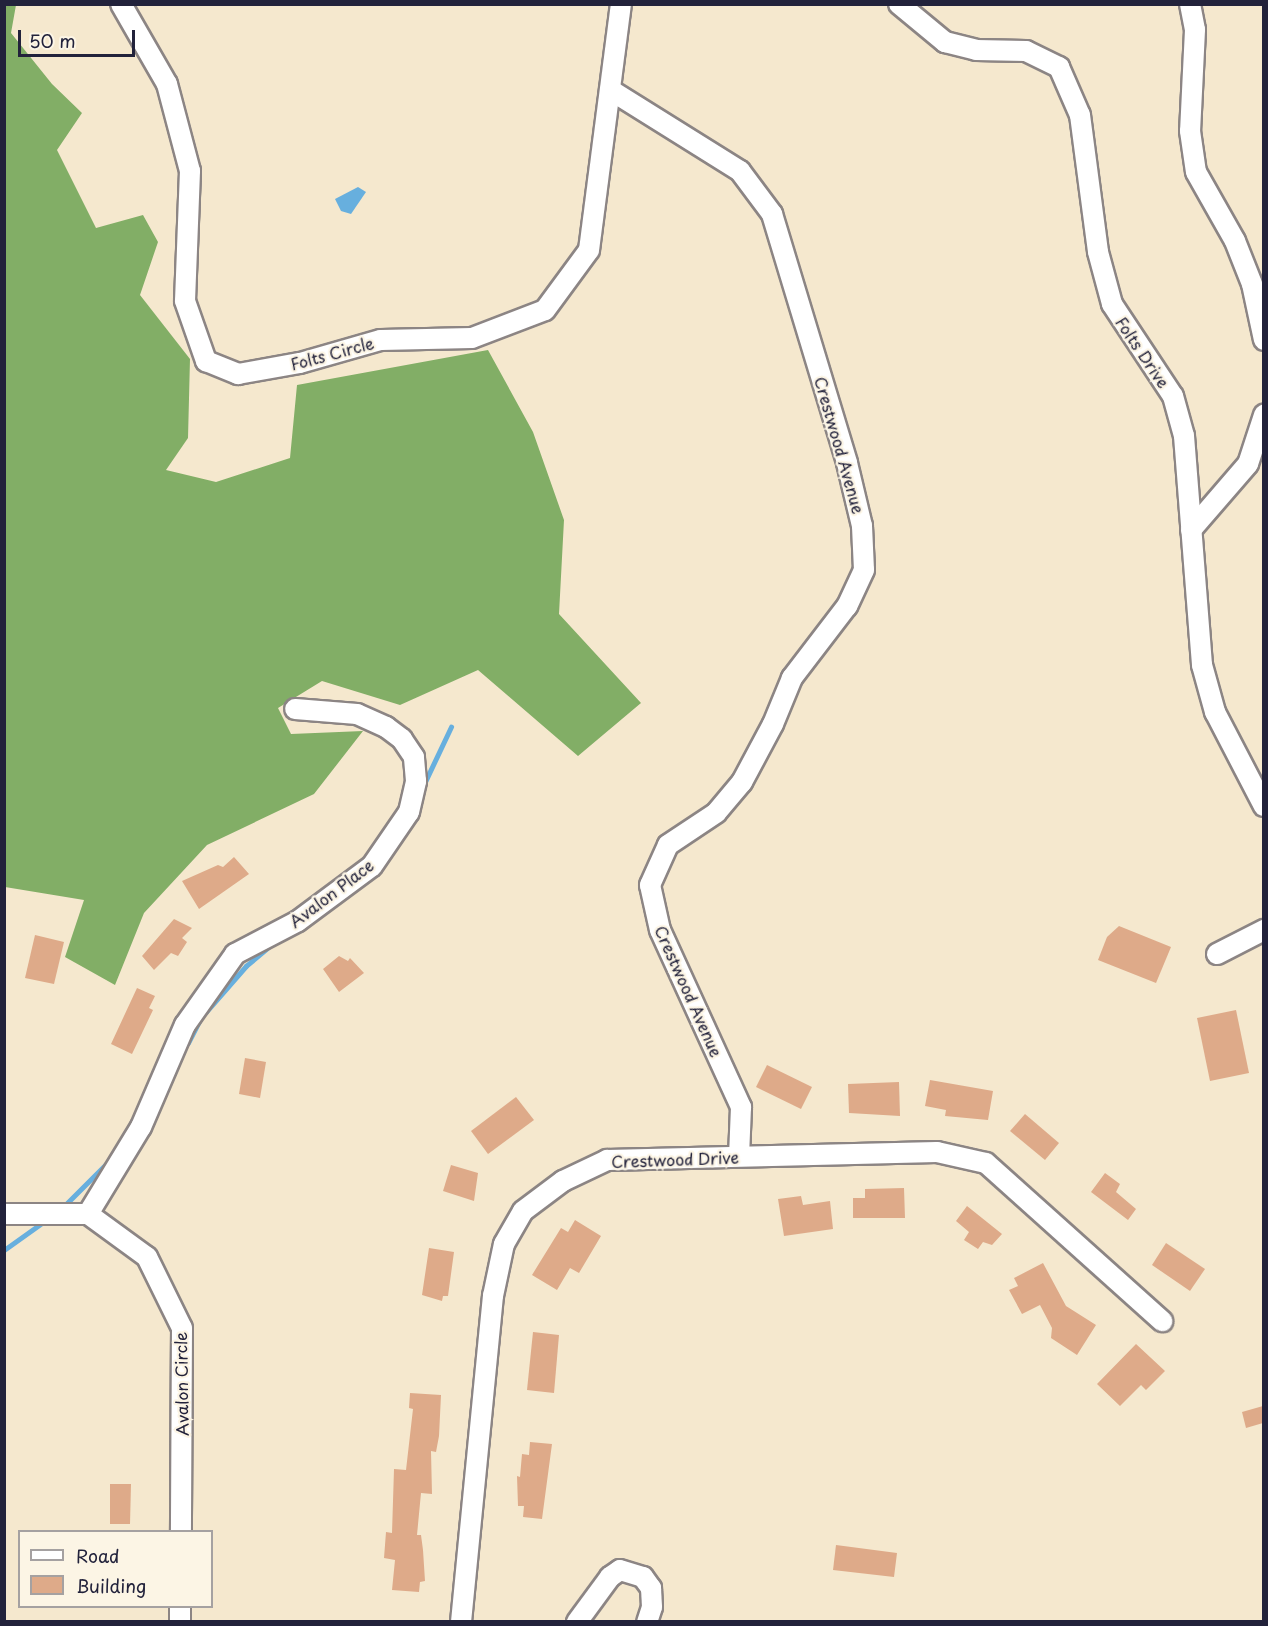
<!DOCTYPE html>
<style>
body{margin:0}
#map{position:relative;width:1268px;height:1626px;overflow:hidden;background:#f5e8ce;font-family:"Playpen Sans",sans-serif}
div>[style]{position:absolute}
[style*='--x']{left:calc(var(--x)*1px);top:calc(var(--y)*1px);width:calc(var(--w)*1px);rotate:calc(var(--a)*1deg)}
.forest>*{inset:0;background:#82ae66}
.water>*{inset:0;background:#67afde}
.stream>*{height:4.5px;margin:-2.25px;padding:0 2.25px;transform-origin:2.25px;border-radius:2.25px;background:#67afde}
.building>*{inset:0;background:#deaa89}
.roads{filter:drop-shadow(2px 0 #8c8584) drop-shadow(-2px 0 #8c8584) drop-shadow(0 2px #8c8584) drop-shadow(0 -2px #8c8584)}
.minor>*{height:20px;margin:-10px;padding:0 10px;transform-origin:10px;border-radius:10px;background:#fff}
span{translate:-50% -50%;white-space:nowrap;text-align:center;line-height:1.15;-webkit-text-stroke:4.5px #fcf5e5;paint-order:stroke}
.street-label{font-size:16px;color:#22223b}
.frame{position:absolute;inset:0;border:6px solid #22223b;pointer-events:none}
.legend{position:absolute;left:18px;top:1530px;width:195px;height:78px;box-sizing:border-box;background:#fcf5e5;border:2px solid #a5a1a1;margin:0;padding:8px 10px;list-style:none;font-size:18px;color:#22223b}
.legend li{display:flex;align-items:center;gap:12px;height:30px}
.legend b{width:30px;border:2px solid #a5a1a1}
.scale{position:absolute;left:18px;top:30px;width:117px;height:27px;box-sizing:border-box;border:3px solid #22223b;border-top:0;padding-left:8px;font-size:18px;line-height:21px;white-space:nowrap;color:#22223b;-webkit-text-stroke:4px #fcf5e5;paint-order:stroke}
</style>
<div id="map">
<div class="forest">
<div style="clip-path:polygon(4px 5px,16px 5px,11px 33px,52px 84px,82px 113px,57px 150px,96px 228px,143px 215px,158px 242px,140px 295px,190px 359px,188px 438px,166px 470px,216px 482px,290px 458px,297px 385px,488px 350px,533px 432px,564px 520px,559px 614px,641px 703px,578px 756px,478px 670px,400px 705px,322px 681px,278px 708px,291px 734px,363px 731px,314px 794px,207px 845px,144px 913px,115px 985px,65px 957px,84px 900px,5px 887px)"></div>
</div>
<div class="water">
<div style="clip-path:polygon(358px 187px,366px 192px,351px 214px,341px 211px,335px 199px)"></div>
</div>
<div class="stream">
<div style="--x:424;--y:784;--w:63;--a:-64.7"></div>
<div style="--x:206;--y:1012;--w:61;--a:-49"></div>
<div style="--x:246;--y:966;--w:33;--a:-40"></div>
<div style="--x:188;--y:1043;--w:25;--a:-63"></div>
<div style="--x:62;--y:1208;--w:72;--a:-45"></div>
<div style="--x:4;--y:1250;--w:52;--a:-35.5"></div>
</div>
<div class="building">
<div style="clip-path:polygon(234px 857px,249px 874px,199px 909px,182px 881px,218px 865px,223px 867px)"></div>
<div style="clip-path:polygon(174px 919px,192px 928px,182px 938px,187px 942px,178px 956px,171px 953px,154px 970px,142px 956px)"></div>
<div style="clip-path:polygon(1119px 926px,1171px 947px,1156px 983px,1098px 960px,1107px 937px)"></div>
<div style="clip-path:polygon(35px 935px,64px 942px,54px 984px,25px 978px)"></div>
<div style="clip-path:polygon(339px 956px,348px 961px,350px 958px,364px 973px,339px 992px,323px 969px)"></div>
<div style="clip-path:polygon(137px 988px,155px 996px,149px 1008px,153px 1010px,132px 1054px,111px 1044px)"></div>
<div style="clip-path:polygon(1236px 1010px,1249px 1073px,1210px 1081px,1197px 1018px)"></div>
<div style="clip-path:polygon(245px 1058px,266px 1062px,260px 1098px,239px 1094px)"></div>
<div style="clip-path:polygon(767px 1065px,812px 1087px,801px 1109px,756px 1087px)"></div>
<div style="clip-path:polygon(930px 1080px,993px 1091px,988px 1120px,945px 1116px,946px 1110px,925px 1106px)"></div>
<div style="clip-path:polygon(899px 1082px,900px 1116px,849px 1113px,848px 1084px)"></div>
<div style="clip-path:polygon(516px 1097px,534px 1120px,488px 1154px,471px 1131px)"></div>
<div style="clip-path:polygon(1025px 1114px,1059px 1143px,1045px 1160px,1010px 1131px)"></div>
<div style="clip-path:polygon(451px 1165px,478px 1173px,474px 1201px,443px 1191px)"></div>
<div style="clip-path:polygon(1105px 1173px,1120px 1184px,1116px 1192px,1136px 1209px,1128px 1220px,1091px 1192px)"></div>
<div style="clip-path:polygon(904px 1188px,905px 1218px,853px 1218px,853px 1198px,865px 1198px,865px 1189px)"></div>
<div style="clip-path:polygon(801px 1196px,803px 1205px,830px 1201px,833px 1229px,784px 1236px,778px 1199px)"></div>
<div style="clip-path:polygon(967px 1206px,1002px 1234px,992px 1245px,983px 1242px,978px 1249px,964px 1240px,969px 1232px,956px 1221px)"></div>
<div style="clip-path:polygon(575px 1220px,601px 1236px,579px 1273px,570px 1268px,557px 1290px,532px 1275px,561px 1228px,568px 1232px)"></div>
<div style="clip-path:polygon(1166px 1243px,1205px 1269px,1190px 1291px,1152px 1265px)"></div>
<div style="clip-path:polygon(429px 1248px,454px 1252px,448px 1296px,443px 1296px,442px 1301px,422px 1295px)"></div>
<div style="clip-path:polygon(1043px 1263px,1066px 1306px,1096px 1325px,1077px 1355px,1051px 1338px,1052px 1328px,1040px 1305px,1022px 1314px,1009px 1290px,1018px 1286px,1014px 1278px)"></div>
<div style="clip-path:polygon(533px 1332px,559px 1335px,554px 1393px,527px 1390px)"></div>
<div style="clip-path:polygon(1136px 1344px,1165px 1371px,1146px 1390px,1141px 1385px,1120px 1406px,1097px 1384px)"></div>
<div style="clip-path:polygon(410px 1393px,441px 1395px,439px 1436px,436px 1452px,431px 1451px,432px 1494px,421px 1493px,417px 1535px,421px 1535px,423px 1550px,425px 1581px,420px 1582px,419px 1592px,392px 1590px,395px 1560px,384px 1558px,386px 1532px,392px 1533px,394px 1469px,406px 1470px,413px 1409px,409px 1408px)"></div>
<div style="clip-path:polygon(1263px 1406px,1263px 1423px,1246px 1428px,1242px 1412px)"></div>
<div style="clip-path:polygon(530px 1442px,552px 1444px,542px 1519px,523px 1517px,524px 1506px,518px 1506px,517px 1476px,520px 1477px,522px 1454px,529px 1455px)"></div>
<div style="clip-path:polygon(110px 1484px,131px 1484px,130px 1524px,110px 1524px)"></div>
<div style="clip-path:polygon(836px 1545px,897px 1553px,894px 1577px,833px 1570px)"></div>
</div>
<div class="roads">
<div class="minor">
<div style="--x:121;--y:4;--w:92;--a:60.1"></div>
<div style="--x:167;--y:84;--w:90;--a:75.2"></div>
<div style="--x:190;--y:171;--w:130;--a:92.2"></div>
<div style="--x:185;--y:301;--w:64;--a:70.7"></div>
<div style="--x:206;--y:361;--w:35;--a:22"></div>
<div style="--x:238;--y:374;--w:63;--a:-10.1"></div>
<div style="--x:300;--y:363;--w:84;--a:-15.9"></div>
<div style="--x:381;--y:340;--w:91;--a:-1.3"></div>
<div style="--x:472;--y:338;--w:78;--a:-21"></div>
<div style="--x:545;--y:310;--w:74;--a:-53.7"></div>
<div style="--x:589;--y:250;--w:248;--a:-82.6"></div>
<div style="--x:899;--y:4;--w:60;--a:39.6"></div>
<div style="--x:945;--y:42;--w:32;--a:14"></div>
<div style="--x:976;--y:50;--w:50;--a:1.1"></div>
<div style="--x:1026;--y:51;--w:37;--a:26"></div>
<div style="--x:1059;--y:67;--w:52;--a:66.4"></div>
<div style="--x:1080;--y:115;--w:138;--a:82.5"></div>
<div style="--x:1098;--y:252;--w:54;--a:74.9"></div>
<div style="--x:1112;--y:304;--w:110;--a:56.5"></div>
<div style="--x:1173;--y:396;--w:41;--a:74.6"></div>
<div style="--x:1184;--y:436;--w:230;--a:85.5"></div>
<div style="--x:1202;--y:665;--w:49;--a:74.5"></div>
<div style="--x:1215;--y:712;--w:106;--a:62.5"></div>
<div style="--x:1190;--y:4;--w:26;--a:79"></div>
<div style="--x:1195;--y:30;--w:101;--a:92.8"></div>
<div style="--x:1190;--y:131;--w:41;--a:81.7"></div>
<div style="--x:1196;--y:172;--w:79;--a:60.5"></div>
<div style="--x:1235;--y:241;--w:46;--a:68.4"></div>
<div style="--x:1252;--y:284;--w:57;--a:77.9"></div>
<div style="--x:612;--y:91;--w:151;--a:32"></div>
<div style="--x:740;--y:171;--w:54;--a:53.3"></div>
<div style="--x:772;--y:214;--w:260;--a:73.2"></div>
<div style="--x:847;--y:463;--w:65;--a:76.6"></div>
<div style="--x:862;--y:526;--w:44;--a:87.4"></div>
<div style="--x:864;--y:570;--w:40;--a:115"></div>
<div style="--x:847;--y:606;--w:91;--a:127.4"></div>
<div style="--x:792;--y:678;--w:50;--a:112.4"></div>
<div style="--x:773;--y:724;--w:66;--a:118.1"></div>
<div style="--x:742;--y:782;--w:40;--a:130"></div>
<div style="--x:716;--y:813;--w:58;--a:146.3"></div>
<div style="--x:668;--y:845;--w:44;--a:114.2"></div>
<div style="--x:650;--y:885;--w:46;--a:77.5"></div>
<div style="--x:660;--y:930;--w:195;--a:65.4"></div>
<div style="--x:741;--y:1107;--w:49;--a:92.3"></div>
<div style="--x:1191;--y:530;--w:87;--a:-49.2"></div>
<div style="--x:1248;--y:464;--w:52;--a:-71.9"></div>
<div style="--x:1217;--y:954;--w:53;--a:-27.1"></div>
<div style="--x:4;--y:1214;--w:84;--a:0"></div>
<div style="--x:88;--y:1214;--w:73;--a:36.1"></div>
<div style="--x:147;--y:1257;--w:79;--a:63.8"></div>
<div style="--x:182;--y:1328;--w:204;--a:90.3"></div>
<div style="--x:88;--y:1214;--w:102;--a:-58.7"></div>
<div style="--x:141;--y:1127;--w:111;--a:-66.7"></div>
<div style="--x:185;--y:1025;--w:87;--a:-54.8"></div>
<div style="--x:235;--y:954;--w:71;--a:-27.6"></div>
<div style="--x:298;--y:921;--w:92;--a:-36.6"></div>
<div style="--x:372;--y:866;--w:65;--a:-55.6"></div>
<div style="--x:409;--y:812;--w:32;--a:-77"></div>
<div style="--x:416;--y:781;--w:24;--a:-95"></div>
<div style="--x:414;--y:757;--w:22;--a:-124"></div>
<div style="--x:402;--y:739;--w:20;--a:-143"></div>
<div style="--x:386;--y:727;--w:32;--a:-156"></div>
<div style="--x:357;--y:714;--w:62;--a:-175.4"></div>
<div style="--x:180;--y:1606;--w:16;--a:90"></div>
<div style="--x:461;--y:1622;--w:328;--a:-84.4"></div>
<div style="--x:493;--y:1296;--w:53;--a:-78.1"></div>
<div style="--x:504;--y:1244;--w:38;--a:-60"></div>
<div style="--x:523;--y:1211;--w:50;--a:-36.9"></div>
<div style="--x:563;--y:1181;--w:49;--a:-25.5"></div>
<div style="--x:607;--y:1160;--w:330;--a:-1.4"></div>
<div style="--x:937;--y:1152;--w:50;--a:12.7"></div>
<div style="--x:986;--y:1163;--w:237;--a:41.9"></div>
<div style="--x:577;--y:1622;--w:56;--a:-53.7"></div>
<div style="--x:610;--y:1577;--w:12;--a:-35"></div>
<div style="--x:620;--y:1570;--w:24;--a:17"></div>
<div style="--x:643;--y:1577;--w:14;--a:54"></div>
<div style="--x:651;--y:1588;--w:19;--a:87"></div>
<div style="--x:652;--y:1607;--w:16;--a:108"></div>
</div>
</div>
<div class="street-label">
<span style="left:1143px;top:352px;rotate:56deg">Folts Drive</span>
<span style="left:332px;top:353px;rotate:-15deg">Folts Circle</span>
<span style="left:840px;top:445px;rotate:74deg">Crestwood Avenue</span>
<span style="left:331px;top:893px;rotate:-37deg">Avalon Place</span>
<span style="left:689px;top:991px;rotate:66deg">Crestwood Avenue</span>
<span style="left:675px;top:1159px;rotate:-2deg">Crestwood Drive</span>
<span style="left:181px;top:1384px;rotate:-91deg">Avalon Circle</span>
</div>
<div class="frame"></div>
<ul class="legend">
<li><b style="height:8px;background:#fff"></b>Road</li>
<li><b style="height:16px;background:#deaa89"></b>Building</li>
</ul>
<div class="scale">50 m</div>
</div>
